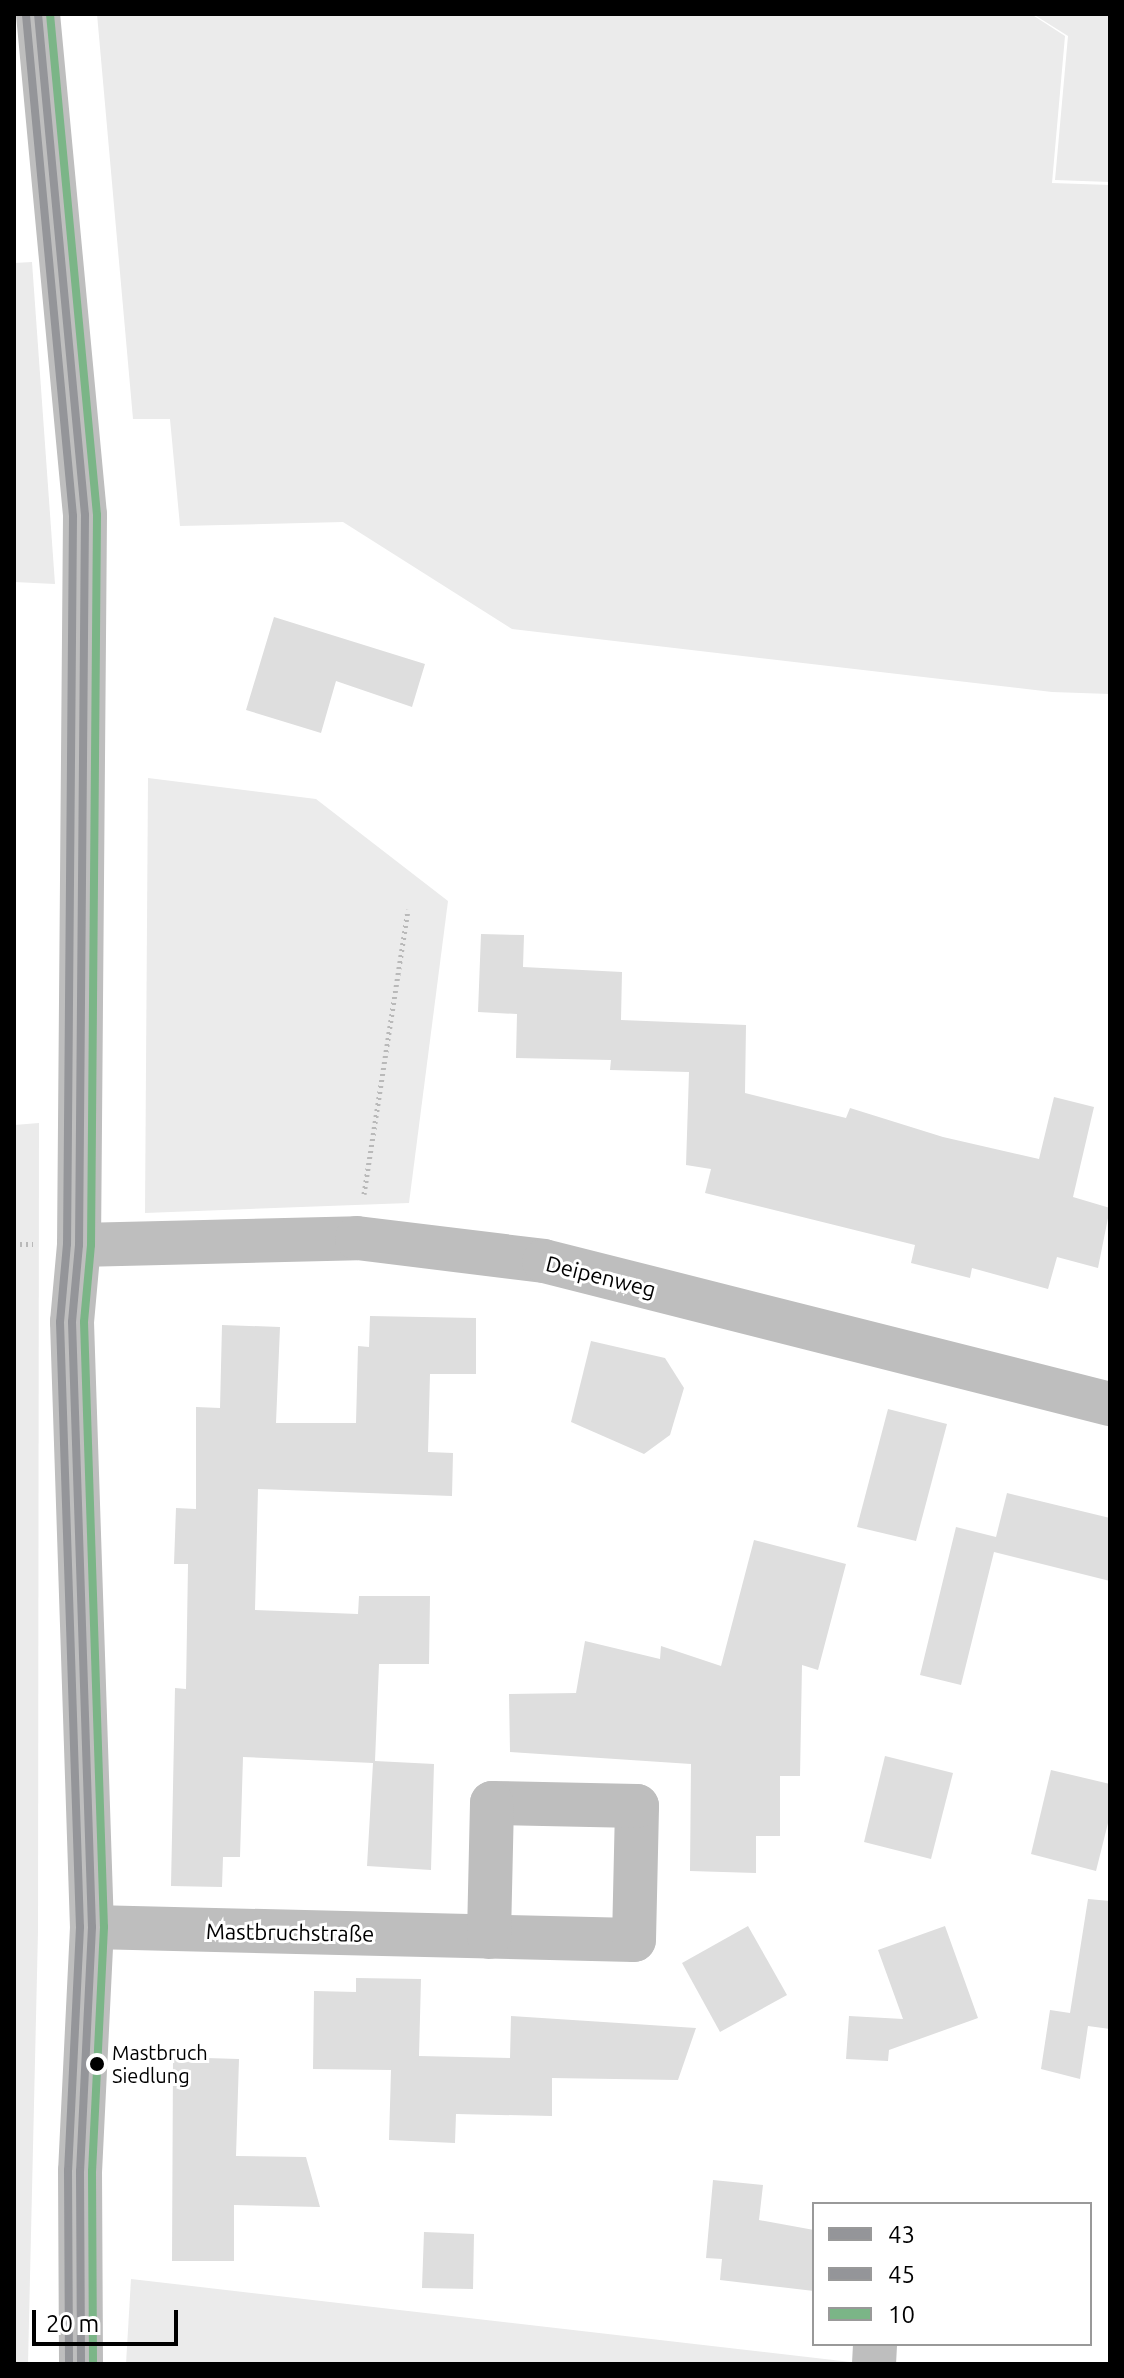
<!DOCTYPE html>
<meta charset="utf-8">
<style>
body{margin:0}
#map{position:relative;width:1124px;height:2378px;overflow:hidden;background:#fff;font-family:Ubuntu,sans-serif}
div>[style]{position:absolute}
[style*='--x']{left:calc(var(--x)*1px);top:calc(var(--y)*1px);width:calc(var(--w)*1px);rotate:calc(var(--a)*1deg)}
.green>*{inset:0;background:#ebebeb}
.building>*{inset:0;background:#dedede}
.path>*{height:5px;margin-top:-2.5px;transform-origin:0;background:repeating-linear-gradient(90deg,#b9b9b9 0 2px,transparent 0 6px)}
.minor>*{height:44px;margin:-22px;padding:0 22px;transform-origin:22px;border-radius:22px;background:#bebebe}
.bus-1>*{height:8px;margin:-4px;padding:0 4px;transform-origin:4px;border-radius:4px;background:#949599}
.bus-2>*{height:8px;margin:-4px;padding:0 4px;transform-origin:4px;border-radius:4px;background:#949599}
.bus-3>*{height:8px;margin:-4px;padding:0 4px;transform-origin:4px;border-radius:4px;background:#7bb587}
.dots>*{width:22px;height:22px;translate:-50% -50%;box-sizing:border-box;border:4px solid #fff;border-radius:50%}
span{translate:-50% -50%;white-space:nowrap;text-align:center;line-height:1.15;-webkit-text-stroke:6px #fff;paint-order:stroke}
.bus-label{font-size:20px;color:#000}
.left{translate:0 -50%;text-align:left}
.street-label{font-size:22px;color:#000}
.frame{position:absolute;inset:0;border:16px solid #000;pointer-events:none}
.legend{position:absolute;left:812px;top:2202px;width:280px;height:144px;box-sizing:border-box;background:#fff;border:2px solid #999;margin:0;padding:10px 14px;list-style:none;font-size:24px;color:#000}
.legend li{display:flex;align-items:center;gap:16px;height:40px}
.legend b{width:40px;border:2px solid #999}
.scale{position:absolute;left:32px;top:2310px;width:146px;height:36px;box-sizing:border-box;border:4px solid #000;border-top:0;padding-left:10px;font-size:24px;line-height:28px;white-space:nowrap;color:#000;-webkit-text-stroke:6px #fff;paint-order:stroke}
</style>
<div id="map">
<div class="green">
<div style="clip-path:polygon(97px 14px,1031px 14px,1065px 36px,1052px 183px,1110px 185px,1110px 694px,1052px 692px,512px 629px,343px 522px,180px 526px,170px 419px,133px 419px)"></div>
<div style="clip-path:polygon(1033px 14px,1110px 14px,1110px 182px,1055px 180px,1068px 36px)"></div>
<div style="clip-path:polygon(32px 262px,55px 584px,14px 582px,14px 263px)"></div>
<div style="clip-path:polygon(148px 778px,316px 799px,448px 901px,409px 1203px,145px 1213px)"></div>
<div style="clip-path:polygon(39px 1123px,38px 1931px,28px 2364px,14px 2364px,14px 1125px)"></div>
<div style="clip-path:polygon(131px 2279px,868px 2364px,126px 2364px)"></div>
</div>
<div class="building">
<div style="clip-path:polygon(274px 617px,425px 664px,412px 707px,336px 681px,321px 733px,246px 710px)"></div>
<div style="clip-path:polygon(481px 934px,524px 935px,523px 967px,622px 972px,621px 1020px,746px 1025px,745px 1093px,846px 1118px,850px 1108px,943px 1137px,1039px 1159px,1054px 1097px,1094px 1107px,1073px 1197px,1110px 1208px,1098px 1268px,1057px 1257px,1048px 1289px,972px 1268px,970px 1278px,911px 1263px,915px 1245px,705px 1193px,711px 1169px,686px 1165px,689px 1072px,610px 1070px,611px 1060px,516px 1058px,517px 1014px,478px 1012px)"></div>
<div style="clip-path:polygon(370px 1316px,476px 1318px,476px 1374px,430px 1374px,428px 1452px,453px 1453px,452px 1496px,258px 1489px,255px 1610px,358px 1614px,359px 1596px,430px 1596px,429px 1664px,379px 1664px,375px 1761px,434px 1764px,431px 1870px,367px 1866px,373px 1763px,243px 1757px,240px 1857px,223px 1857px,222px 1887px,171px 1886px,175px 1688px,186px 1689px,188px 1564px,174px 1564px,176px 1508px,196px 1509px,196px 1407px,220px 1408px,222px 1325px,280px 1327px,276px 1423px,356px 1423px,358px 1346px,369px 1347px)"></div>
<div style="clip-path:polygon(591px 1341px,665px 1358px,684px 1388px,670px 1435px,644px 1454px,571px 1422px)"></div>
<div style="clip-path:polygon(888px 1409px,947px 1424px,916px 1541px,857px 1527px)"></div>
<div style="clip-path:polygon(1007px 1493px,1110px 1518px,1110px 1581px,994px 1552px,961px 1685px,920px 1675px,956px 1527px,996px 1537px)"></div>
<div style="clip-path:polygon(754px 1540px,846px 1564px,818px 1670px,802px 1665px,800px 1776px,780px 1776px,780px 1836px,756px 1836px,756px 1873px,690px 1871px,691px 1764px,510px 1752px,509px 1694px,576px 1693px,585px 1641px,660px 1659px,661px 1646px,721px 1666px)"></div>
<div style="clip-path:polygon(885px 1756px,953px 1773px,931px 1859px,864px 1842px)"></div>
<div style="clip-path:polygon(1051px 1770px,1110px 1784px,1110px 1815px,1096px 1871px,1031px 1854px)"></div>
<div style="clip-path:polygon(1088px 1899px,1110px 1901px,1110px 2029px,1088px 2026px,1080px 2079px,1041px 2069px,1050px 2010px,1070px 2013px)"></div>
<div style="clip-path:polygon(748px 1926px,787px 1995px,720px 2032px,682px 1963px)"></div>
<div style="clip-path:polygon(945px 1926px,978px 2018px,889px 2050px,888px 2061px,846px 2059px,849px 2016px,903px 2019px,878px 1950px)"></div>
<div style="clip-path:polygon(356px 1978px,421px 1979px,419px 2056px,510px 2058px,511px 2016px,696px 2028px,678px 2080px,552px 2078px,552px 2116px,456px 2114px,455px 2143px,389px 2140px,391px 2070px,313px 2069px,314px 1991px,356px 1992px)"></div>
<div style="clip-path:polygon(173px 2057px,239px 2059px,236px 2156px,306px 2157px,320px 2207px,234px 2205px,234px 2261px,172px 2261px)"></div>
<div style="clip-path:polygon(713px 2180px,763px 2185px,759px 2220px,814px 2230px,814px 2291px,720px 2280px,722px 2259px,706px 2258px)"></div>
<div style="clip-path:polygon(424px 2232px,474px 2234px,473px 2289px,422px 2288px)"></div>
</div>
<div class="path">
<div style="--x:364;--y:1194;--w:288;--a:-81.2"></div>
<div style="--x:14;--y:1244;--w:19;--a:0"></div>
</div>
<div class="minor">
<div style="--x:38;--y:14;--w:503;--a:84.64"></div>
<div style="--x:85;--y:515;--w:730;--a:90.47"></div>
<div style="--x:79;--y:1245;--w:77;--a:95.2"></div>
<div style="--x:72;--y:1322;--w:605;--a:88.11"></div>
<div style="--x:92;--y:1927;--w:244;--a:92.8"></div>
<div style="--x:80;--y:2171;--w:193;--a:89.7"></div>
<div style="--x:79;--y:1245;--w:278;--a:-1.4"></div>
<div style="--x:357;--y:1238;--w:188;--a:7"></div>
<div style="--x:544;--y:1261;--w:584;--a:14.18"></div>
<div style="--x:92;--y:1927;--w:542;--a:1.37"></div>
<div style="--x:634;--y:1940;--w:134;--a:-88.7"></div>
<div style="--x:637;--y:1806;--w:145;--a:-178.8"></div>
<div style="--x:492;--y:1803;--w:134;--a:91.3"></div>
<div style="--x:874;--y:2364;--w:20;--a:-87"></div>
</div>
<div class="bus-1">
<div style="--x:38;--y:14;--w:503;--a:84.64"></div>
<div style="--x:85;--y:515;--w:730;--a:90.47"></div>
<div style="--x:79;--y:1245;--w:77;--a:95.2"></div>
<div style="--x:72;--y:1322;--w:605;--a:88.11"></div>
<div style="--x:92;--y:1927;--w:244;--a:92.8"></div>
<div style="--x:80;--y:2171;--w:193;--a:89.7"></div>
</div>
<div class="bus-2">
<div style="--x:26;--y:15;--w:503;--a:84.64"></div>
<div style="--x:73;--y:516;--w:728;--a:90.47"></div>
<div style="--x:67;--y:1244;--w:78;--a:95.1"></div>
<div style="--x:60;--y:1322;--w:605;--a:88.11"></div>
<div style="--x:80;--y:1927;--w:243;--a:92.8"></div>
<div style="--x:68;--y:2170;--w:194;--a:89.7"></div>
</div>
<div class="bus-3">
<div style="--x:50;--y:14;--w:503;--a:84.64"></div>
<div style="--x:97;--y:515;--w:730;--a:90.47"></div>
<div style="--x:91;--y:1245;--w:77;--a:95.2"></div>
<div style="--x:84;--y:1322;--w:605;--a:88.11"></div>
<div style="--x:104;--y:1927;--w:244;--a:92.8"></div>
<div style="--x:92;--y:2171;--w:193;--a:89.7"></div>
</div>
<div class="dots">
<div style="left:97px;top:2064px;background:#000"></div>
</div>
<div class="bus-label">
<span class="left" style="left:112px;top:2064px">Mastbruch<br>Siedlung</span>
</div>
<div class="street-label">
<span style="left:601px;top:1276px;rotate:14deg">Deipenweg</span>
<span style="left:290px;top:1932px;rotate:1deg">Mastbruchstraße</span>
</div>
<div class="frame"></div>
<ul class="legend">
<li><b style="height:10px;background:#949599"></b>43</li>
<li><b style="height:10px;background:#949599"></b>45</li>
<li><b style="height:10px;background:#7bb587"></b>10</li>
</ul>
<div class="scale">20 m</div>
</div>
